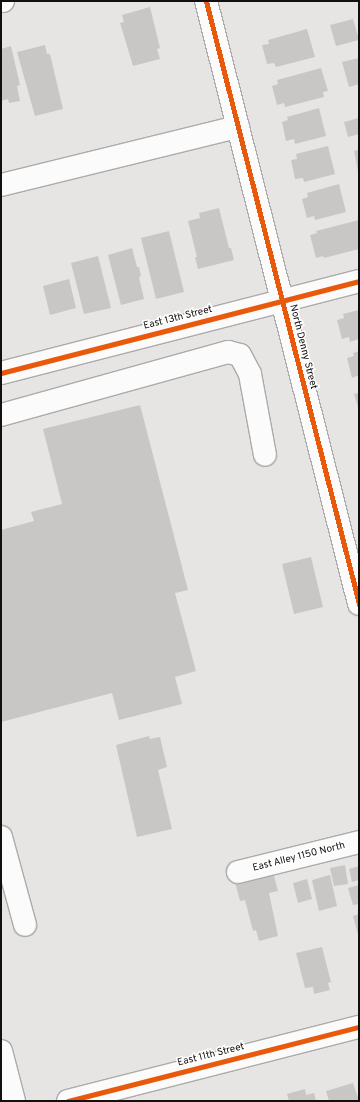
<!DOCTYPE html>
<style>
body{margin:0}
#map{position:relative;width:360px;height:1102px;overflow:hidden;background:#e7e5e3;font-family:Overpass,sans-serif}
div>[style]{position:absolute}
[style*='--x']{left:calc(var(--x)*1px);top:calc(var(--y)*1px);width:calc(var(--w)*1px);rotate:calc(var(--a)*1deg)}
.building>*{inset:0;background:#c9c7c6}
.roads{filter:drop-shadow(1px 0 #acaba9) drop-shadow(-1px 0 #acaba9) drop-shadow(0 1px #acaba9) drop-shadow(0 -1px #acaba9)}
.minor>*{height:22px;margin:-11px;padding:0 11px;transform-origin:11px;border-radius:11px;background:#fbfbfb}
.major>*{height:22px;margin:-11px;padding:0 11px;transform-origin:11px;border-radius:11px;background:#fbfbfb}
.cycleway>*{height:5px;margin:-2.5px;padding:0 2.5px;transform-origin:2.5px;border-radius:2.5px;background:#e8590c}
span{translate:-50% -50%;white-space:nowrap;text-align:center;line-height:1.15;-webkit-text-stroke:3px #fff;paint-order:stroke}
.street-label{font-size:10px;color:#11100e}
.frame{position:absolute;inset:0;border:2px solid #11100e;pointer-events:none}
</style>
<div id="map">
<div class="building">
<div style="clip-path:polygon(150px 7px,160px 48px,157px 49px,160px 59px,133px 66px,120px 23px,124px 22px,122px 15px)"></div>
<div style="clip-path:polygon(353px 19px,359px 40px,336px 46px,330px 25px)"></div>
<div style="clip-path:polygon(307px 29px,315px 57px,276px 67px,274px 63px,267px 64px,262px 45px,269px 44px,268px 40px)"></div>
<div style="clip-path:polygon(45px 45px,47px 54px,50px 54px,63px 109px,35px 116px,17px 52px)"></div>
<div style="clip-path:polygon(11px 46px,20px 85px,17px 86px,20px 101px,9px 103px,8px 99px,1px 101px,1px 49px)"></div>
<div style="clip-path:polygon(359px 58px,359px 84px,349px 87px,342px 62px)"></div>
<div style="clip-path:polygon(321px 68px,328px 91px,323px 92px,324px 97px,285px 107px,284px 103px,277px 105px,272px 86px,278px 84px,277px 80px)"></div>
<div style="clip-path:polygon(319px 108px,326px 136px,295px 144px,294px 139px,286px 141px,282px 122px,288px 120px,287px 117px)"></div>
<div style="clip-path:polygon(359px 118px,359px 134px,348px 137px,344px 122px)"></div>
<div style="clip-path:polygon(328px 146px,335px 174px,304px 182px,303px 178px,295px 179px,291px 160px,297px 159px,296px 154px)"></div>
<div style="clip-path:polygon(359px 150px,359px 171px,358px 171px,354px 151px)"></div>
<div style="clip-path:polygon(339px 184px,346px 212px,315px 220px,314px 216px,307px 218px,302px 199px,308px 197px,307px 193px)"></div>
<div style="clip-path:polygon(219px 208px,229px 248px,231px 248px,234px 260px,198px 269px,195px 257px,197px 257px,188px 221px,200px 218px,199px 213px)"></div>
<div style="clip-path:polygon(359px 220px,359px 249px,324px 258px,323px 256px,316px 258px,310px 235px,317px 233px,316px 231px)"></div>
<div style="clip-path:polygon(169px 231px,184px 292px,156px 299px,141px 238px)"></div>
<div style="clip-path:polygon(132px 248px,137px 267px,139px 267px,141px 276px,139px 277px,144px 299px,121px 305px,108px 255px)"></div>
<div style="clip-path:polygon(98px 256px,111px 308px,84px 314px,71px 263px)"></div>
<div style="clip-path:polygon(69px 279px,76px 308px,50px 315px,43px 286px)"></div>
<div style="clip-path:polygon(359px 310px,359px 339px,350px 342px,349px 337px,342px 339px,337px 320px,344px 318px,343px 314px)"></div>
<div style="clip-path:polygon(359px 351px,359px 375px,352px 378px,347px 358px,354px 356px,353px 353px)"></div>
<div style="clip-path:polygon(359px 393px,359px 410px,354px 394px)"></div>
<div style="clip-path:polygon(140px 405px,188px 590px,175px 593px,196px 671px,175px 677px,182px 704px,119px 720px,112px 693px,1px 722px,1px 530px,34px 521px,31px 512px,62px 504px,43px 429px)"></div>
<div style="clip-path:polygon(311px 557px,323px 607px,294px 614px,282px 564px)"></div>
<div style="clip-path:polygon(149px 736px,150px 739px,160px 737px,167px 767px,158px 770px,172px 829px,137px 837px,116px 745px)"></div>
<div style="clip-path:polygon(345px 865px,348px 884px,334px 886px,330px 868px)"></div>
<div style="clip-path:polygon(359px 866px,359px 880px,352px 882px,349px 869px)"></div>
<div style="clip-path:polygon(273px 872px,278px 891px,269px 893px,278px 936px,259px 941px,256px 930px,253px 931px,245px 900px,240px 901px,235px 882px)"></div>
<div style="clip-path:polygon(330px 875px,337px 906px,319px 911px,312px 880px)"></div>
<div style="clip-path:polygon(307px 879px,312px 899px,298px 903px,293px 883px)"></div>
<div style="clip-path:polygon(359px 885px,359px 904px,353px 905px,348px 888px)"></div>
<div style="clip-path:polygon(359px 914px,359px 938px,353px 916px)"></div>
<div style="clip-path:polygon(322px 947px,331px 982px,328px 983px,330px 990px,314px 994px,313px 987px,305px 988px,296px 953px)"></div>
<div style="clip-path:polygon(353px 1083px,359px 1101px,329px 1101px,326px 1091px)"></div>
<div style="clip-path:polygon(305px 1089px,306px 1095px,314px 1093px,316px 1101px,289px 1101px,287px 1094px)"></div>
</div>
<div class="roads">
<div class="minor">
<div style="--x:1;--y:1;--w:2;--a:0"></div>
<div style="--x:206;--y:1;--w:622;--a:75.76"></div>
<div style="--x:1;--y:185;--w:244;--a:-13.8"></div>
<div style="--x:1;--y:373;--w:370;--a:-14.4"></div>
<div style="--x:1;--y:415;--w:236;--a:-15.5"></div>
<div style="--x:228;--y:352;--w:12;--a:14"></div>
<div style="--x:240;--y:355;--w:21;--a:62"></div>
<div style="--x:250;--y:374;--w:82;--a:79.5"></div>
<div style="--x:1;--y:837;--w:91;--a:74.7"></div>
<div style="--x:238;--y:872;--w:125;--a:-13.9"></div>
<div style="--x:68;--y:1101;--w:300;--a:-14.3"></div>
</div>
<div class="major">
<div style="--x:1;--y:1051;--w:52;--a:75.4"></div>
</div>
</div>
<div class="cycleway">
<div style="--x:206;--y:1;--w:622;--a:75.76"></div>
<div style="--x:1;--y:373;--w:370;--a:-14.4"></div>
<div style="--x:68;--y:1101;--w:300;--a:-14.3"></div>
</div>
<div class="street-label">
<span style="left:178px;top:318px;rotate:-14deg">East 13th Street</span>
<span style="left:303px;top:347px;rotate:76deg">North Denny Street</span>
<span style="left:299px;top:857px;rotate:-14deg">East Alley 1150 North</span>
<span style="left:211px;top:1055px;rotate:-14deg">East 11th Street</span>
</div>
<div class="frame"></div>
</div>
